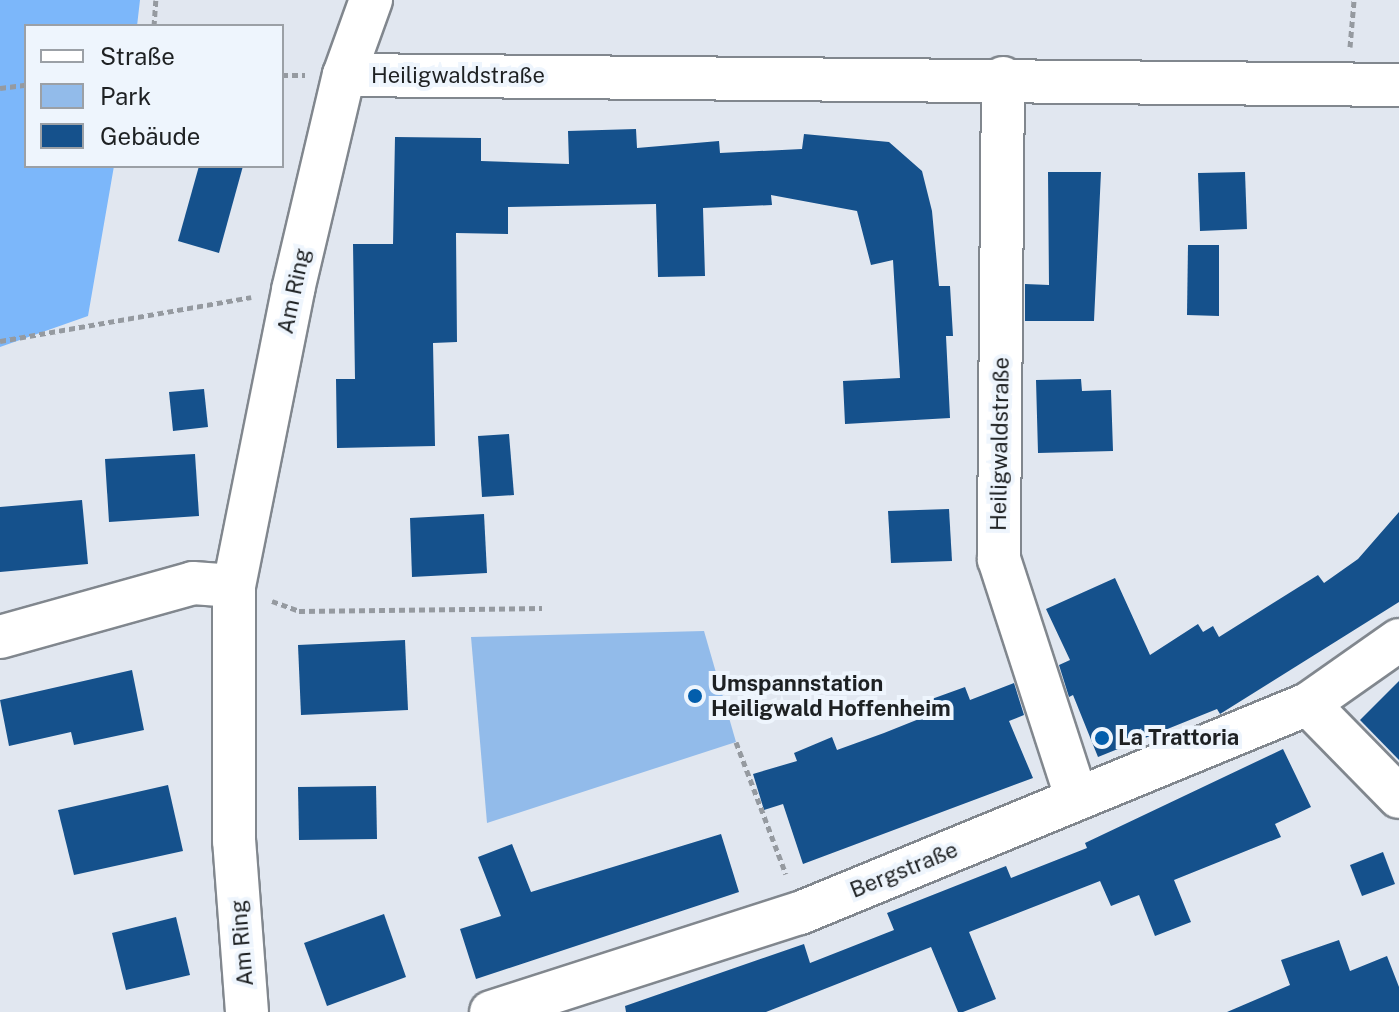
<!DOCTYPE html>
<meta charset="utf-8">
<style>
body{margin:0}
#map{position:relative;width:1399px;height:1012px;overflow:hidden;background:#e1e7f0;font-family:"Public Sans",sans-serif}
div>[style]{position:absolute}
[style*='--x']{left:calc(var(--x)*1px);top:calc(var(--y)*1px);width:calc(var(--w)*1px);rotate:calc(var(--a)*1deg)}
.green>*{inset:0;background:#92bbea}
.forest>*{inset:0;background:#7cb7fa}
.building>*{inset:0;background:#15518c}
.path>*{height:5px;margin-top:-2.5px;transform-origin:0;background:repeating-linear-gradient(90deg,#959aa0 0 6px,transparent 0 10px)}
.roads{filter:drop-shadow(2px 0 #81878e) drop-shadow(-2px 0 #81878e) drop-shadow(0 2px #81878e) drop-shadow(0 -2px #81878e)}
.minor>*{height:42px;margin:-21px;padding:0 21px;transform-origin:21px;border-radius:21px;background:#fff}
.dots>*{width:22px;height:22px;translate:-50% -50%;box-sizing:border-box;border:4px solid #eef5fd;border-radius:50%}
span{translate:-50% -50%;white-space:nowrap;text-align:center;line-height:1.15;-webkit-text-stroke:8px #eef5fd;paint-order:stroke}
.street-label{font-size:22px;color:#1e2123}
.poi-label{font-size:22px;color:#1e2123;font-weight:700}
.left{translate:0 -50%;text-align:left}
.legend{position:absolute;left:24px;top:24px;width:260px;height:144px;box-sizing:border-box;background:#eef5fd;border:2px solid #9ba0a6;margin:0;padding:10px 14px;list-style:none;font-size:24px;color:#1e2123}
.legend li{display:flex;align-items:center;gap:16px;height:40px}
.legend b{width:40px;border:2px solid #9ba0a6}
</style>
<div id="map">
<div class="green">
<div style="clip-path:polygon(704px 631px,736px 742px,487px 823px,471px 637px)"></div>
</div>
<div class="forest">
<div style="clip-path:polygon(0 0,140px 0,137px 26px,26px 26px,26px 166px,114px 166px,88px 316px,0 347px)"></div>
</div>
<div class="building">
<div style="clip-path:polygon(636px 129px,637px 148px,719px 141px,720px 153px,802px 149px,804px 134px,889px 142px,922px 171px,932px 211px,939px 286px,950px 286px,953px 336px,946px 336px,950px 418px,845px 424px,843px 381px,900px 378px,893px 260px,871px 265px,857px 211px,771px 195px,772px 205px,703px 208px,705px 276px,658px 277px,656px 204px,508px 207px,508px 234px,456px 233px,457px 342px,433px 343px,435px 446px,337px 448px,336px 379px,355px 379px,353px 244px,393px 244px,395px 137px,481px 138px,481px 161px,569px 164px,568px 131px)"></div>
<div style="clip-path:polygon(199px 166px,243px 166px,219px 253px,178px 241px)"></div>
<div style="clip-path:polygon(1048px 172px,1101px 172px,1094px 321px,1025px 321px,1025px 284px,1049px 285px)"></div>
<div style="clip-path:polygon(1245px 172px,1247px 229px,1200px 231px,1198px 173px)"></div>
<div style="clip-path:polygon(1188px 245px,1219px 245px,1219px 316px,1187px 315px)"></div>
<div style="clip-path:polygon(1081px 379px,1082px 391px,1111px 390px,1113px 451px,1038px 453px,1036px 380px)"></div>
<div style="clip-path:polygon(204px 389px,208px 427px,173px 431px,169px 392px)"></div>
<div style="clip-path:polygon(509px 434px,514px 495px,482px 497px,478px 436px)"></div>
<div style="clip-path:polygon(195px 454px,199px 516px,109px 522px,105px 459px)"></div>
<div style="clip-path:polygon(82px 500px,88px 564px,0 572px,0 507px)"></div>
<div style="clip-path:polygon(949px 509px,952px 561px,891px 563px,888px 511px)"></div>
<div style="clip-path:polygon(1399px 512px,1399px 602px,1220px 714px,1217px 709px,1098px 757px,1073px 695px,1069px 697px,1059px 665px,1070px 660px,1046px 609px,1115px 578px,1150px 655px,1198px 624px,1203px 632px,1213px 626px,1219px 637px,1318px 575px,1324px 583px,1358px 559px)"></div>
<div style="clip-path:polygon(484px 514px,487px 573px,412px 577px,410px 518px)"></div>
<div style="clip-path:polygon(405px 640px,408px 710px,301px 715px,298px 645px)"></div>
<div style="clip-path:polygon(132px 670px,144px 730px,74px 745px,71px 732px,9px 746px,0 700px)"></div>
<div style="clip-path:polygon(1399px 681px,1399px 760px,1360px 720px)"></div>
<div style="clip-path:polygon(1014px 683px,1024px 715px,1009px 721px,1033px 778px,803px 864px,783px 804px,764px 810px,753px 774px,797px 761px,794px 753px,832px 737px,837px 750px,884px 733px,934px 713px,929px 700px,965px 687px,970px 700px)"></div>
<div style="clip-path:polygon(1283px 749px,1311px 807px,1275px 824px,1281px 837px,1174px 880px,1191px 922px,1155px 936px,1139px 895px,1111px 906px,1100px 881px,969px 932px,996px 999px,963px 1012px,958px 1012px,931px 947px,766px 1012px,626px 1012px,625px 1006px,804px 944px,810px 963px,894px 930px,887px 913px,1006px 866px,1011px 878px,1087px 848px,1085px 843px)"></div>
<div style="clip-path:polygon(168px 785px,183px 851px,74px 875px,58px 810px)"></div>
<div style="clip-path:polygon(376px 786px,377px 839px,299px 840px,298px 787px)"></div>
<div style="clip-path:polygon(721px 834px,739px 892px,476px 979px,460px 929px,501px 916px,478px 857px,512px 844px,531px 892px)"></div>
<div style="clip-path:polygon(1383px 852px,1395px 884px,1362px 896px,1350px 865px)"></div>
<div style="clip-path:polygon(384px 914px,406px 977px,327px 1006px,304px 943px)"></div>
<div style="clip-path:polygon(176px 917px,190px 975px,126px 990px,112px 933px)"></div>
<div style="clip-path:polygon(1339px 940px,1350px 971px,1387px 956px,1399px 987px,1399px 1012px,1227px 1012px,1290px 985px,1281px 960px)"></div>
</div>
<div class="path">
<div style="--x:154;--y:26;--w:26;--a:-86"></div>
<div style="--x:1350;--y:47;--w:47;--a:-85.1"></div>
<div style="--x:282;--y:75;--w:23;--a:0"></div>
<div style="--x:0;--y:88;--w:26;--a:-7"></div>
<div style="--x:0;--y:341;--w:255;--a:-9.9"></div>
<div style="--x:272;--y:601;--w:29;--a:20"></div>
<div style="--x:299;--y:611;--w:243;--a:-0.7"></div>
<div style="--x:736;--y:742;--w:141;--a:69.3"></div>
</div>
<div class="roads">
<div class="minor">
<div style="--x:344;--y:75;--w:1055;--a:0.54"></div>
<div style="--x:1003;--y:78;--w:481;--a:90.5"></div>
<div style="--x:999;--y:559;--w:252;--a:72"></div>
<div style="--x:0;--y:637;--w:200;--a:-15.6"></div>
<div style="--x:193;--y:583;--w:41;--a:4.2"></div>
<div style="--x:1308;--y:704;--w:130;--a:45.6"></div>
<div style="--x:247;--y:1012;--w:171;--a:-94.3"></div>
<div style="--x:234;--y:841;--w:255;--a:-90"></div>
<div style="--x:234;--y:586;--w:302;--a:-78.7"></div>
<div style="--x:293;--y:290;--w:221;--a:-76.7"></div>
<div style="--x:344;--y:75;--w:80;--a:-70.2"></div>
<div style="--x:491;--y:1012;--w:324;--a:-17.8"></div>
<div style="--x:800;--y:913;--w:549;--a:-22.36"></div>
<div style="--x:1308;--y:704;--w:111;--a:-35.1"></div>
</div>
</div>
<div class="dots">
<div style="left:695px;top:696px;background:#035eac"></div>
<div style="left:1102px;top:738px;background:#035eac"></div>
</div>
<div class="street-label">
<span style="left:458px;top:76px">Heiligwaldstraße</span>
<span style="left:294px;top:291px;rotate:-78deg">Am Ring</span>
<span style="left:1000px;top:444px;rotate:-89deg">Heiligwaldstraße</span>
<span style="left:904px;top:870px;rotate:-22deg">Bergstraße</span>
<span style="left:242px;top:943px;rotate:-95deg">Am Ring</span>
</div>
<div class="poi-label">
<span class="left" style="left:711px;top:696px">Umspannstation<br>Heiligwald Hoffenheim</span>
<span class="left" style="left:1118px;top:738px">La Trattoria</span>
</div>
<ul class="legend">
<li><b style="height:10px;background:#fff"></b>Straße</li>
<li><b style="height:22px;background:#92bbea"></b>Park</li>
<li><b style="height:22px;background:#15518c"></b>Gebäude</li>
</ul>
</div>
